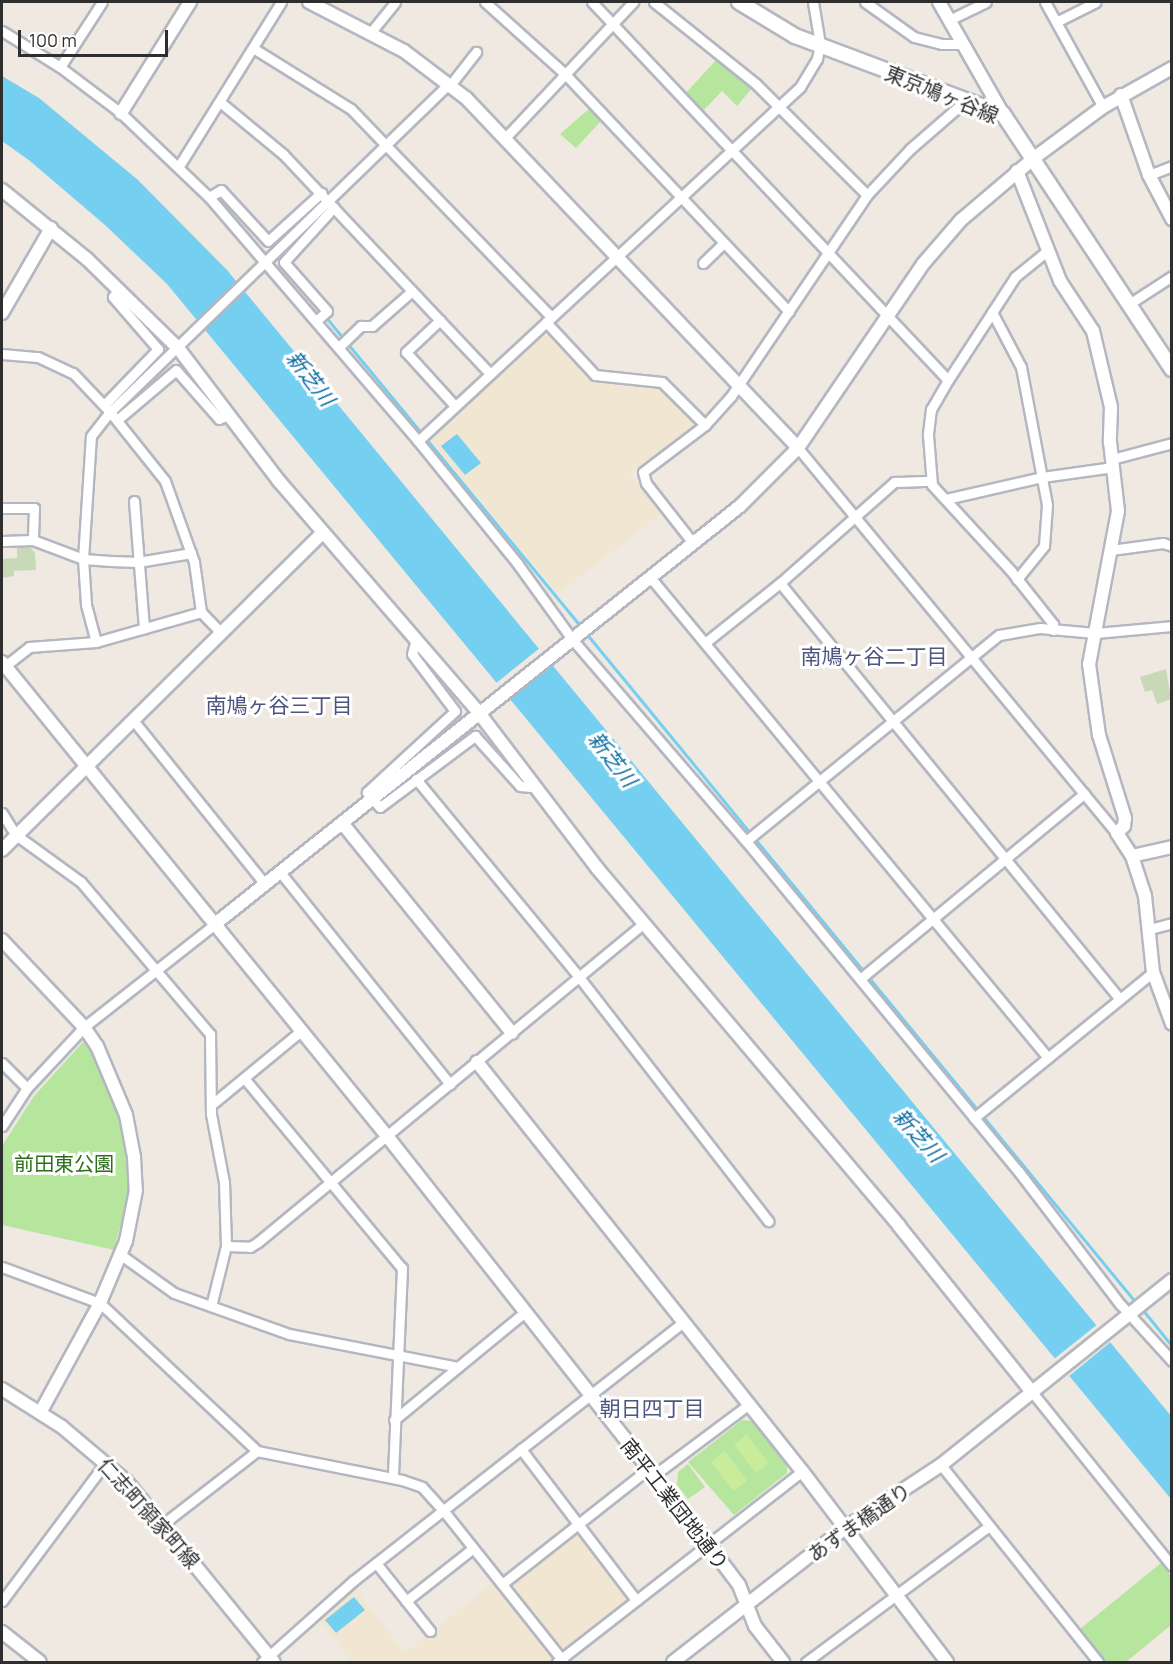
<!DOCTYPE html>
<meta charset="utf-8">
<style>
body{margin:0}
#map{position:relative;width:1173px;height:1664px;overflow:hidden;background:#efe9e1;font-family:Manrope,"Noto Sans JP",sans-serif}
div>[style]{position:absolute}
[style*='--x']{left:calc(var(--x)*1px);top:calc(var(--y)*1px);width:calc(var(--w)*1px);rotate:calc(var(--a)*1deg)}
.education>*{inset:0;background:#f0e6d1}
.green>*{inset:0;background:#b6e59e}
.cemetery>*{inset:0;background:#c8d9b8}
.pitch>*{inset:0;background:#c9ec9a}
.water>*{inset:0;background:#75cff0}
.pier>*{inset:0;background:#efe9e1}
.stream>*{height:3px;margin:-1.5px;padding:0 1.5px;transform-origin:1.5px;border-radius:1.5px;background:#75cff0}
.roads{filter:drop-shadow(2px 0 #b4b7c1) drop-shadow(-2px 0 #b4b7c1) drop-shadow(0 2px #b4b7c1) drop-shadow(0 -2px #b4b7c1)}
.minor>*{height:9px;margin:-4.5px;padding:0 4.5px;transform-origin:4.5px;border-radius:4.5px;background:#fff}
.tertiary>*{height:12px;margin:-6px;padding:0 6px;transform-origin:6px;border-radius:6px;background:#fff}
.secondary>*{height:14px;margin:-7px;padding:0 7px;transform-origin:7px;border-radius:7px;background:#fff}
span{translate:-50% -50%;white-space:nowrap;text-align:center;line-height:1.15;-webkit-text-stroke:6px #fff;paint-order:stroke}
.street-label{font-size:20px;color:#2e2e2e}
.park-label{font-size:20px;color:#2c6e1b}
.water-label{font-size:21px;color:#0d6fa3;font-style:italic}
.neighbourhood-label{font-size:21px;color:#4d5680}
.frame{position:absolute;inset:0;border:3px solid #2e2e2e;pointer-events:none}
.scale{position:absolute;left:18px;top:30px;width:150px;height:27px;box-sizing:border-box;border:3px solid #2e2e2e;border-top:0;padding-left:8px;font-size:18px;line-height:21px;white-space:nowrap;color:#2e2e2e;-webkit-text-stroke:4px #fff;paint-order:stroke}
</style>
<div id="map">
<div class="education">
<div style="clip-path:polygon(543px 330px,548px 330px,594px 379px,661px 385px,697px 421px,697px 426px,631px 471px,630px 475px,661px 514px,558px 594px,428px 438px)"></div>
<div style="clip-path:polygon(574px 1533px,580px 1533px,626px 1594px,626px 1601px,548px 1662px,352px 1662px,318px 1619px,355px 1588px,405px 1653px,491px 1584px,498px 1592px)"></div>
</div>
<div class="green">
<div style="clip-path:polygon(718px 58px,753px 87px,737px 106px,722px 91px,702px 112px,685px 94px)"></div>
<div style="clip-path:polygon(590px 108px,601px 121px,576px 148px,560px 134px)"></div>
<div style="clip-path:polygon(83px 1042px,88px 1044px,115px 1100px,129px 1157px,128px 1197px,114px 1250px,2px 1225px,2px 1146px,34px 1096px)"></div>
<div style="clip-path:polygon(742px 1420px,752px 1421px,787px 1465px,787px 1473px,734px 1515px,688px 1462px)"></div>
<div style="clip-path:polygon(688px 1464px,705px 1487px,688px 1499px,677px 1485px,678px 1472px)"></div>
<div style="clip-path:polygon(1161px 1563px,1171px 1576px,1171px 1625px,1126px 1662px,1107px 1662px,1080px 1629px)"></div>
</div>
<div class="cemetery">
<div style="clip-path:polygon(17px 543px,27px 543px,35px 553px,36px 570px,14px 571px,14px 576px,2px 578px,2px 559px,17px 558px)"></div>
<div style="clip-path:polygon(1166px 669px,1171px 699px,1157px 704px,1152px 690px,1145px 692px,1140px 677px)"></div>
</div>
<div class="pitch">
<div style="clip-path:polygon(747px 1434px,769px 1463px,756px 1473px,734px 1445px)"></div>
<div style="clip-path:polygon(725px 1451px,747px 1481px,733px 1491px,711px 1462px)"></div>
</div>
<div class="water">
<div style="clip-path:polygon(2px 76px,39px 98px,138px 180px,227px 270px,1171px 1416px,1171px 1499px,167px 284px,105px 225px,30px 161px,2px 141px)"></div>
<div style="clip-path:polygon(457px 434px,481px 463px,465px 475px,441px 446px)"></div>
<div style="clip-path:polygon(354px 1597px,365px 1610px,336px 1633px,325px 1620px)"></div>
</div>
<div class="pier">
<div style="clip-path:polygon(541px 647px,553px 661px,507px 698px,495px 684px)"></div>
<div style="clip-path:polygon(1099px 1323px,1113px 1340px,1068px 1377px,1054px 1359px)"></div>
</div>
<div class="stream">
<div style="--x:324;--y:315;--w:404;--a:50.5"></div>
<div style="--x:585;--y:632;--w:870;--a:50.6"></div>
<div style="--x:1142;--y:1309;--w:48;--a:51"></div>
</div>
<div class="roads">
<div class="minor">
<div style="--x:485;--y:2;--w:109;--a:42"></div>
<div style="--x:566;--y:75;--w:325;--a:46.7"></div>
<div style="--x:592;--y:2;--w:519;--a:46.72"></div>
<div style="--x:654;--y:2;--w:131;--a:38.8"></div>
<div style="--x:756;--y:84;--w:157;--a:45"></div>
<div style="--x:865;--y:2;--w:60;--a:35.5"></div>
<div style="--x:914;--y:37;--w:29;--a:14"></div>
<div style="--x:942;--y:44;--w:20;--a:0"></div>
<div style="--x:1045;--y:2;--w:120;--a:61.1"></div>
<div style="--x:949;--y:20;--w:41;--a:-25.9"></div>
<div style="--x:1058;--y:21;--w:42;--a:-26.6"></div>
<div style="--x:2;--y:31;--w:68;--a:31.8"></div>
<div style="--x:60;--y:67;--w:76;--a:37"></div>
<div style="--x:121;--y:113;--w:122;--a:43.7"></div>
<div style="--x:209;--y:197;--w:321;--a:49.4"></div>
<div style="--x:418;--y:441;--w:157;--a:50.9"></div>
<div style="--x:517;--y:563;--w:94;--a:54.1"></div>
<div style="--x:572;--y:639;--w:267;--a:49.3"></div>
<div style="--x:746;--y:841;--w:429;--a:50.5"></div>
<div style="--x:1019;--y:1172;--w:166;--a:52.6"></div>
<div style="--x:1120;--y:1304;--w:77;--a:47.6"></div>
<div style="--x:371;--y:32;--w:38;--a:-51"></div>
<div style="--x:253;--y:48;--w:115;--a:31.9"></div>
<div style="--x:351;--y:109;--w:289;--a:46.1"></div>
<div style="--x:60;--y:67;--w:77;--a:-57.1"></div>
<div style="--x:451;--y:84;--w:41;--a:-52"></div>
<div style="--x:220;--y:102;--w:82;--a:39.5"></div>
<div style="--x:283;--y:154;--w:302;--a:46.7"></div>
<div style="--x:505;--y:138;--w:187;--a:-46.7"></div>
<div style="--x:179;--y:166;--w:193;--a:-58.1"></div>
<div style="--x:1149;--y:175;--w:25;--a:-21"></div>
<div style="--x:209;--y:197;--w:14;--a:-30"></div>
<div style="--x:221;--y:190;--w:69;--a:47.3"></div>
<div style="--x:268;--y:241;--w:72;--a:-42.2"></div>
<div style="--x:1047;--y:251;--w:41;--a:140.9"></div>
<div style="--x:1015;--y:277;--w:123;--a:123"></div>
<div style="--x:948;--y:380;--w:34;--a:120"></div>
<div style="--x:931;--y:409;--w:26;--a:97"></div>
<div style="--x:928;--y:435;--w:50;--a:85.4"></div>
<div style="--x:932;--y:485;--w:117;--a:47.4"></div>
<div style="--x:1011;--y:571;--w:68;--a:51.6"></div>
<div style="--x:1053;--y:624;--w:6;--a:90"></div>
<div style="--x:703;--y:263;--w:29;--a:-44"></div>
<div style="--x:1129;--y:304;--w:51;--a:-33.1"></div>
<div style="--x:992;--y:312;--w:62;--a:62.2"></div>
<div style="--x:1021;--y:367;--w:140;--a:79.3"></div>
<div style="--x:1047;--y:505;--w:41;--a:94.2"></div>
<div style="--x:1044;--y:546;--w:43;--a:129.3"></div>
<div style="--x:317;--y:320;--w:13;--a:-42"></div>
<div style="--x:327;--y:311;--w:65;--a:-131.3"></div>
<div style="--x:284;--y:262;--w:74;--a:-47.7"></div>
<div style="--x:440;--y:320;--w:47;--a:136.7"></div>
<div style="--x:406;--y:352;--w:73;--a:47.8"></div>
<div style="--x:546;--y:322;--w:72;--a:47.2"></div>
<div style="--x:595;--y:375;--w:67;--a:6"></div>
<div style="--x:662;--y:382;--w:61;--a:45"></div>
<div style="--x:340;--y:346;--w:29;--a:-44"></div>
<div style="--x:361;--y:326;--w:11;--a:0"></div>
<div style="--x:372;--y:326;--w:53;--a:-41.2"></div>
<div style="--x:2;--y:354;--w:36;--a:5"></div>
<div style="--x:38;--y:357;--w:38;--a:25"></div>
<div style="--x:73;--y:373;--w:54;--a:46.5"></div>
<div style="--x:110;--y:412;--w:88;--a:51.4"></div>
<div style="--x:165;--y:481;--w:86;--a:70.3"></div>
<div style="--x:194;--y:562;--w:50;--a:82"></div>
<div style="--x:104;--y:405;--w:78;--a:-46"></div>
<div style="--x:158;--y:349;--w:69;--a:-130.9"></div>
<div style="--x:113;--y:297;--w:9;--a:-58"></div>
<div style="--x:117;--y:420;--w:77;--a:-40.3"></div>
<div style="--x:176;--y:370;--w:65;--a:48.7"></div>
<div style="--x:219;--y:419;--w:10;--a:-24"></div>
<div style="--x:418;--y:441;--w:521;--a:-42.82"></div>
<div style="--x:800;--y:87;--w:33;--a:-59"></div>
<div style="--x:817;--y:59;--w:15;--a:-79"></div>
<div style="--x:820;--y:44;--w:43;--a:-99.5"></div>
<div style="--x:798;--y:448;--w:500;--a:50.4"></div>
<div style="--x:1112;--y:459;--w:62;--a:-14.9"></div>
<div style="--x:946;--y:499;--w:98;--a:-12.9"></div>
<div style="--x:1042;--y:477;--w:72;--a:-8"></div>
<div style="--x:134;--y:501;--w:128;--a:85.5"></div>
<div style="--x:2;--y:508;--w:32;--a:0"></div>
<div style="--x:34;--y:508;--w:32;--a:92"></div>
<div style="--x:2;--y:541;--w:31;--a:-2"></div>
<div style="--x:33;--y:540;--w:53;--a:20.8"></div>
<div style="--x:83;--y:559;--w:28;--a:4"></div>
<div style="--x:111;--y:561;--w:27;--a:2"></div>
<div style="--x:138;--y:562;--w:54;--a:-9.6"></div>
<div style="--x:693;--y:543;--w:76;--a:-128.1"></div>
<div style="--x:646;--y:483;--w:11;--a:-105"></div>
<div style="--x:643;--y:472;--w:78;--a:-37.2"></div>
<div style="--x:705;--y:425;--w:39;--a:-48"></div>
<div style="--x:731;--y:396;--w:243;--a:-55.9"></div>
<div style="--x:867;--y:195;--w:63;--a:-46.9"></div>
<div style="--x:910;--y:149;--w:72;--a:-41"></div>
<div style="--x:1111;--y:550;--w:52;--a:-7.7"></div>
<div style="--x:1163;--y:543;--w:9;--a:18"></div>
<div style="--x:650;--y:577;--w:624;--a:50.39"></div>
<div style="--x:780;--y:583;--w:536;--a:50.76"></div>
<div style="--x:96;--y:642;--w:39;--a:-105"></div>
<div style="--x:86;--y:604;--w:45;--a:-93.8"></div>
<div style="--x:83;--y:559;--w:123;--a:-86.3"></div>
<div style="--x:91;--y:436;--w:31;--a:-52"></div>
<div style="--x:110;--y:412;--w:472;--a:-44.1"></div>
<div style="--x:706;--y:642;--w:95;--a:-38.6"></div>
<div style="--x:780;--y:583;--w:152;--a:-41.5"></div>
<div style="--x:894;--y:482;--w:37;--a:-2"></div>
<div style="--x:415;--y:643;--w:11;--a:105"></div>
<div style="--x:412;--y:654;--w:71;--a:53"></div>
<div style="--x:455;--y:711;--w:120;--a:137.4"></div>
<div style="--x:367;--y:792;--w:9;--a:54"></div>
<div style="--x:372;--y:799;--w:11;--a:45"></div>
<div style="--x:380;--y:807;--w:119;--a:-36.8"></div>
<div style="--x:475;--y:736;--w:67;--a:48"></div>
<div style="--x:520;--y:786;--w:11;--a:5"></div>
<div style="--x:5;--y:666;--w:31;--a:-38"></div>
<div style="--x:29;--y:647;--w:67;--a:-4.3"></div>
<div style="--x:96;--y:642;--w:109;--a:-15.9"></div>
<div style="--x:201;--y:612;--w:28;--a:46"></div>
<div style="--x:133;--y:720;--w:211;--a:51.2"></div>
<div style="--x:416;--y:779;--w:256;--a:50.5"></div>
<div style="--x:579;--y:977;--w:309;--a:52.2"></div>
<div style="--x:2;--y:813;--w:26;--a:58"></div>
<div style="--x:16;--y:835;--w:80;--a:35.9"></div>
<div style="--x:81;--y:882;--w:199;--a:49.7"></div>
<div style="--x:210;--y:1034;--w:80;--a:89.3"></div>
<div style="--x:211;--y:1114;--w:69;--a:79.2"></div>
<div style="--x:224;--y:1182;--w:64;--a:88.2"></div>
<div style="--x:226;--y:1246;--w:62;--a:104"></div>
<div style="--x:746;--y:841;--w:326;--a:-39.2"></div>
<div style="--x:999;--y:635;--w:42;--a:-9.7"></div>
<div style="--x:1040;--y:628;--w:55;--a:5.2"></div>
<div style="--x:1095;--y:633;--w:77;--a:-5.2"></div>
<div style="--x:280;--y:872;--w:272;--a:51.3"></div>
<div style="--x:1150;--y:929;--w:23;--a:-15"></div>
<div style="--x:860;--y:979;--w:291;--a:-39.6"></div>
<div style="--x:2;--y:1063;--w:35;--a:45"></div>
<div style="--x:244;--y:1078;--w:247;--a:50.3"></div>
<div style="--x:402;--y:1268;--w:210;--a:92.5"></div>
<div style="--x:211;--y:1105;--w:118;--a:-39.5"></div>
<div style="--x:974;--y:1118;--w:231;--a:-39.2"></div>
<div style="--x:2;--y:1126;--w:45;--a:-56.7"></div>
<div style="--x:27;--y:1088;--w:83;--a:-46.9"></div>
<div style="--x:84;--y:1027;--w:167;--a:-38.2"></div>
<div style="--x:226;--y:1246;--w:24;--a:2"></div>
<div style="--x:250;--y:1247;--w:9;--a:-32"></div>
<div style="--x:258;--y:1242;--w:501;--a:-39.57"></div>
<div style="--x:121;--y:1255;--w:65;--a:35.6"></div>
<div style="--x:174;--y:1293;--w:122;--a:19.6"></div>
<div style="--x:289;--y:1334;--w:172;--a:11"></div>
<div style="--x:458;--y:1367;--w:87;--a:-39.4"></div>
<div style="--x:2;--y:1267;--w:104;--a:20.2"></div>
<div style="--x:100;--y:1303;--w:216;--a:43.3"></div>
<div style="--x:1032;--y:1392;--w:223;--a:51.2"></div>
<div style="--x:394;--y:1420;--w:83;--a:-39.6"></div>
<div style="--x:521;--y:1449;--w:190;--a:52.7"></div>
<div style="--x:941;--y:1465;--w:252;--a:51.4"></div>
<div style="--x:653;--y:1476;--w:119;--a:-36.8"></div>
<div style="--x:163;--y:1524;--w:119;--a:-37.8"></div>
<div style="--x:257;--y:1451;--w:148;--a:11.3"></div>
<div style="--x:402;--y:1480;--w:21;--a:19"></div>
<div style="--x:422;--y:1487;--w:31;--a:48"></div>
<div style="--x:443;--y:1510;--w:194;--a:51.5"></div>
<div style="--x:376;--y:1563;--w:87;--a:51.5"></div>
<div style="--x:502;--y:1584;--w:186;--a:-38.2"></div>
<div style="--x:2;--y:1601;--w:174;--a:-53.2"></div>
<div style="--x:406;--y:1601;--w:84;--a:-38.2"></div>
<div style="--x:262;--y:1662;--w:122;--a:-41.7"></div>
<div style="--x:353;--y:1581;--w:421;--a:-38.1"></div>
<div style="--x:557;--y:1662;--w:311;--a:-37.9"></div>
<div style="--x:806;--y:1662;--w:227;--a:-36.6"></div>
</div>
<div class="tertiary">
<div style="--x:309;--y:2;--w:107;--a:27.3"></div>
<div style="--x:404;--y:51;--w:78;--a:37.2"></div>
<div style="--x:466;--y:98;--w:482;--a:46.5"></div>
<div style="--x:939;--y:2;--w:129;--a:60.3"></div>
<div style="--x:1121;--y:95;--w:85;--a:70.7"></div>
<div style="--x:1149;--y:175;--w:50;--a:62.4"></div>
<div style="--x:121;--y:113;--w:131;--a:-58.1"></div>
<div style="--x:1017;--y:171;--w:118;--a:68.6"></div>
<div style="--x:1060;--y:281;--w:60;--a:56.6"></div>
<div style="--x:1093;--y:331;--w:78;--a:76.7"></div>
<div style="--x:1111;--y:407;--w:35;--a:92"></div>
<div style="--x:1110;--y:442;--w:69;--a:83.4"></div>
<div style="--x:1118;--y:511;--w:156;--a:100.7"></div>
<div style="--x:1089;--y:664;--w:72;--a:82"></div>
<div style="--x:1099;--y:735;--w:87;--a:72.6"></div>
<div style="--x:1125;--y:818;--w:8;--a:97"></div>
<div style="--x:1124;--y:826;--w:10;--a:135"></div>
<div style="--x:1117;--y:833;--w:27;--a:57"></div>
<div style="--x:1132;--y:856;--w:42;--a:72"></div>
<div style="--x:1145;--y:896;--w:76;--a:84"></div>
<div style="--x:1153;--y:972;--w:55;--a:69.9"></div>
<div style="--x:2;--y:190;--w:109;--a:39.1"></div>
<div style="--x:87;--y:259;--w:127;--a:44.4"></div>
<div style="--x:178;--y:348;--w:167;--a:52.8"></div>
<div style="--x:279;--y:481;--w:306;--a:49.2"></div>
<div style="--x:479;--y:713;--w:195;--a:52.7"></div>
<div style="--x:597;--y:868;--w:468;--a:49.8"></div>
<div style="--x:899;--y:1226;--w:213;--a:51.3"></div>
<div style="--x:2;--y:313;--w:98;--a:-60"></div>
<div style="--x:2;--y:662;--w:611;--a:50.92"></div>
<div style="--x:387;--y:1136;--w:519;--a:51.81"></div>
<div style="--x:708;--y:1544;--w:51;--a:52.9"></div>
<div style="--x:739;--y:1585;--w:44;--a:68.7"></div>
<div style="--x:755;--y:1626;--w:46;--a:52.1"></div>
<div style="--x:342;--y:823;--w:270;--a:51"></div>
<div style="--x:2;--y:850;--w:450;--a:-44.7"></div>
<div style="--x:1132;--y:856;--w:41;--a:-12.7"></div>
<div style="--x:215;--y:924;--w:671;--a:-38.53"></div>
<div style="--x:740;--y:506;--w:82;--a:-45"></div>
<div style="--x:798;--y:448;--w:222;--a:-55.8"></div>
<div style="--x:923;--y:264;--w:58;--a:-49.2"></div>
<div style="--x:961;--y:220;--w:96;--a:-40.3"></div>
<div style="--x:1034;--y:158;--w:86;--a:-36.5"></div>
<div style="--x:1103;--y:107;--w:79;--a:-29.5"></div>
<div style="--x:2;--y:940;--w:120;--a:46.7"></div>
<div style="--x:84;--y:1027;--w:23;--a:56"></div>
<div style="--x:97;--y:1046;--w:75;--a:67.2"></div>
<div style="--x:126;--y:1115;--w:43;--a:79.2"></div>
<div style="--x:134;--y:1157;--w:33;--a:87"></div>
<div style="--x:136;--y:1190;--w:52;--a:101.1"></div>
<div style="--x:126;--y:1241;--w:67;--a:112.8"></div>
<div style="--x:100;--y:1303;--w:125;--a:118.6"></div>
<div style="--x:477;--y:1062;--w:522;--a:51.53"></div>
<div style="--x:802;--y:1471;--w:240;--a:52.8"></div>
<div style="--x:2;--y:1389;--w:71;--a:32.3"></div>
<div style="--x:62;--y:1427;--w:85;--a:40.2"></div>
<div style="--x:127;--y:1482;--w:232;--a:50.8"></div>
<div style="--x:2;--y:1632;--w:48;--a:38.3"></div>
<div style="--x:673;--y:1662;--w:218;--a:-37.9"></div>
<div style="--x:845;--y:1528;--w:115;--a:-33.3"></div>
<div style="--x:941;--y:1465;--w:296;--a:-38.7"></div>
</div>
<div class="secondary">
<div style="--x:739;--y:2;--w:66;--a:31.3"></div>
<div style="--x:795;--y:36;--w:222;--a:20.6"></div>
<div style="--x:1003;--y:114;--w:306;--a:56.5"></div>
</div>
</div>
<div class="street-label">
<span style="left:942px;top:94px;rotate:22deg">東京鳩ヶ谷線</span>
<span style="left:675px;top:1504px;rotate:52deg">南平工業団地通り</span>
<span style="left:149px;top:1513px;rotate:48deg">仁志町領家町線</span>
<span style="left:859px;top:1522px;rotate:-35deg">あずま橋通り</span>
</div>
<div class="park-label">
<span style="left:64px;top:1163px">前田東公園</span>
</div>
<div class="water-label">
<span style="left:311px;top:378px;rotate:52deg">新芝川</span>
<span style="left:613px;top:759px;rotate:52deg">新芝川</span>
<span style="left:919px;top:1135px;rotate:48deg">新芝川</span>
</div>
<div class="neighbourhood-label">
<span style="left:874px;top:656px">南鳩ヶ谷二丁目</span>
<span style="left:279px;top:705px">南鳩ヶ谷三丁目</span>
<span style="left:652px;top:1408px">朝日四丁目</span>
</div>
<div class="frame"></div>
<div class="scale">100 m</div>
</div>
